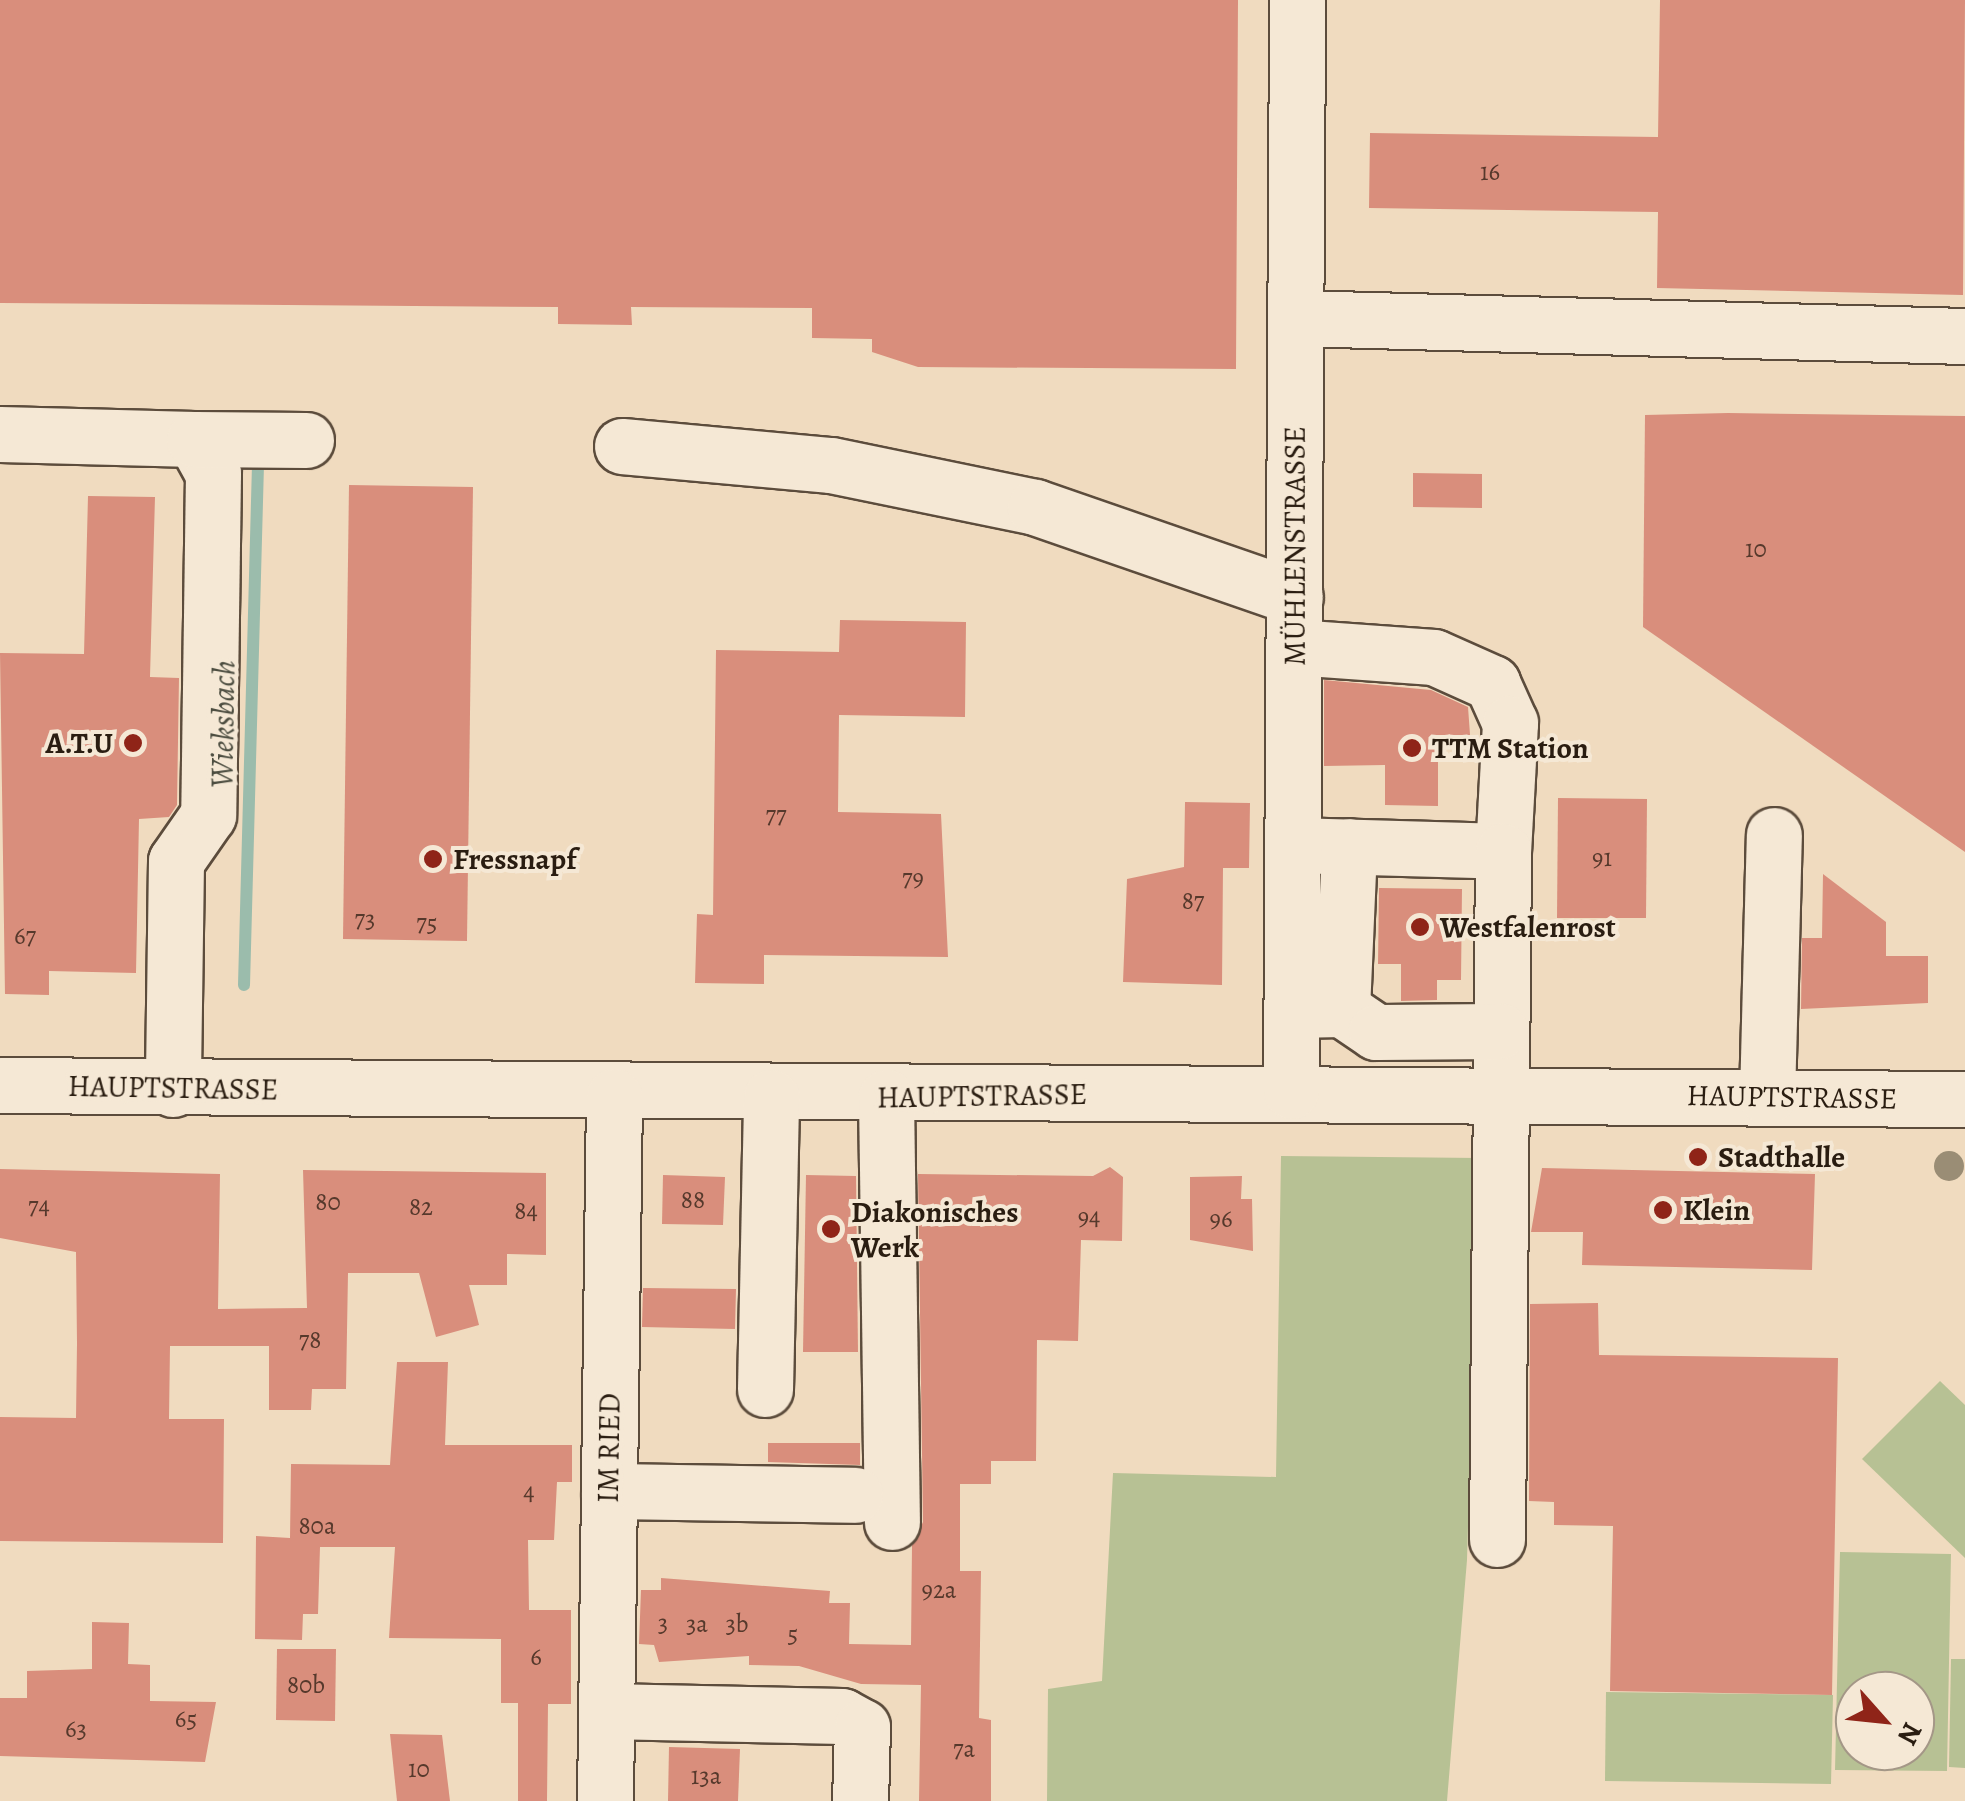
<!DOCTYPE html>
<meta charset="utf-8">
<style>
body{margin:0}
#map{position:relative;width:1965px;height:1801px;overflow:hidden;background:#f0dbbf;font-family:Alegreya,serif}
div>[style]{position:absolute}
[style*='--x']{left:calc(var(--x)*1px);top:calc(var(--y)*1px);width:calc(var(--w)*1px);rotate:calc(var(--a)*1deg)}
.green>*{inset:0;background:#b7c194}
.stream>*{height:12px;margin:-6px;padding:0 6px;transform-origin:6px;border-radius:6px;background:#9bbcac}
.building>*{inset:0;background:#d98e7c}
.roads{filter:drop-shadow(2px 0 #5c4c3c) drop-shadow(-2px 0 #5c4c3c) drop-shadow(0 2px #5c4c3c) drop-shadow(0 -2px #5c4c3c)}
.minor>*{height:55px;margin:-27.5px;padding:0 27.5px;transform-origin:27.5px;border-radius:27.5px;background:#f5e8d5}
.trees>*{width:30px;height:30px;margin:-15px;border-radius:50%;background:#9a8d75}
.dots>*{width:28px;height:28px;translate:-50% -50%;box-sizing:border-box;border:5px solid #f5e8d5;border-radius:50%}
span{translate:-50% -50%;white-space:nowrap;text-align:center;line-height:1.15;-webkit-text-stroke:8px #f5e8d5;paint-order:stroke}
.number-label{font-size:25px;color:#56392c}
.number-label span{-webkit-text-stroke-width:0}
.street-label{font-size:30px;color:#2a1d11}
.poi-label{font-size:30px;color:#2a1d11;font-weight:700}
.right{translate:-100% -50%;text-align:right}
.left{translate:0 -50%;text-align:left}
.water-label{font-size:32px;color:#4c4d40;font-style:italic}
.north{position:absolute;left:1835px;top:1671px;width:100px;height:100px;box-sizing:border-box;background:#f5e8d5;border:2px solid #a49787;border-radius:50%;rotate:117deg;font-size:28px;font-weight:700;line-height:40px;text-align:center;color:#2a1d11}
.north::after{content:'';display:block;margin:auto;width:35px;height:45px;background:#8f2418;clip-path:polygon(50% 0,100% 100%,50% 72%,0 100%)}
</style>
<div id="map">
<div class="green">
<div style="clip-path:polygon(1281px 1156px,1479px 1158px,1467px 1560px,1447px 1801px,1047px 1801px,1048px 1689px,1102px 1681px,1113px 1473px,1276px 1477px)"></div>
<div style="clip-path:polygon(1940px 1381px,1965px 1405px,1965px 1558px,1862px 1459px)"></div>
<div style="clip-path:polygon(evenodd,1840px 1552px,1951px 1554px,1947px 1771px,1835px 1770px,1840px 1552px,1855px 1691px,1915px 1691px,1915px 1751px,1855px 1751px,1855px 1691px)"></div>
<div style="clip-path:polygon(1951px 1659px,1965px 1659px,1965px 1768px,1949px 1767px)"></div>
<div style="clip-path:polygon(1606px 1692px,1833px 1695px,1831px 1784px,1605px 1781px)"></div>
</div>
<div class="stream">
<div style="--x:244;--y:985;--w:520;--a:-88.46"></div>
</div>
<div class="building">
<div style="clip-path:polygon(0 0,1238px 0,1236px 369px,918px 367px,872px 352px,872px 339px,812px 338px,812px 308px,631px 307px,632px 325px,558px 324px,558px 307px,0 303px)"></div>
<div style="clip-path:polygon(1660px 0,1965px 0,1963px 295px,1657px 288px,1658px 212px,1369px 208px,1370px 133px,1658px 137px)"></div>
<div style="clip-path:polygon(1728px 413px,1965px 416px,1965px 852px,1643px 627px,1645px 415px)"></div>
<div style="clip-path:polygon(1413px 473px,1482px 474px,1482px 508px,1413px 507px)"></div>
<div style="clip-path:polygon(349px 485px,473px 487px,467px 941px,343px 939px)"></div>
<div style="clip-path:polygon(88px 496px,155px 497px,150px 677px,179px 678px,177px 805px,169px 817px,139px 819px,136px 973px,49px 971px,49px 995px,5px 994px,0 653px,84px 654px)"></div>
<div style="clip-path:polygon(840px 620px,966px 622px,965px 717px,839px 715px,838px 812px,941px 814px,948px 957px,764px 955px,764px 984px,695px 983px,697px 914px,713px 915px,716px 650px,839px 652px)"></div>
<div style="clip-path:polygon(1324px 680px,1431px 690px,1468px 707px,1471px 748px,1438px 747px,1438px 806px,1385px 805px,1385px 765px,1324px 766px)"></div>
<div style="clip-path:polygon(1558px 798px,1647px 799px,1646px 918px,1557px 918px)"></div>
<div style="clip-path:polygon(1185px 802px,1250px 803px,1249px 868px,1223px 868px,1222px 985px,1123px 982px,1127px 879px,1184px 867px)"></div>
<div style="clip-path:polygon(1823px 874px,1886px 922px,1886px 956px,1928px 956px,1928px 1003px,1801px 1009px,1802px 938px,1822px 938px)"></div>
<div style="clip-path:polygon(1379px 888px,1462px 889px,1461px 980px,1437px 980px,1437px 1000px,1401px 1001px,1401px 964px,1378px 964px)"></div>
<div style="clip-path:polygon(1110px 1167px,1123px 1177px,1122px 1241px,1081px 1240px,1078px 1341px,1037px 1340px,1036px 1461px,991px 1461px,991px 1484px,960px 1484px,960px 1571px,981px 1571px,979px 1718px,991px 1720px,991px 1801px,919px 1801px,921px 1685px,861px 1684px,799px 1666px,749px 1665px,749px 1656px,659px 1662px,654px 1645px,639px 1644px,641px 1590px,661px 1590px,661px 1578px,830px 1591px,829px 1603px,850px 1603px,849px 1644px,911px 1645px,912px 1545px,923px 1522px,918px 1174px,1093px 1176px)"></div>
<div style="clip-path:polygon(1542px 1168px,1815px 1174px,1812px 1270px,1582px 1265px,1583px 1232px,1531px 1232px)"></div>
<div style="clip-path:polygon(0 1169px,220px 1174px,218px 1309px,307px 1308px,303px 1170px,546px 1173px,546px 1255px,507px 1254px,507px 1285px,469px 1285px,479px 1325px,436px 1337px,419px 1273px,348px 1273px,346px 1389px,312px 1389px,311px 1410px,269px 1410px,269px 1346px,170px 1346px,169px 1419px,224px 1419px,223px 1543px,0 1541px,0 1417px,76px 1418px,77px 1343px,76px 1252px,0 1238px)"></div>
<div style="clip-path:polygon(663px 1175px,725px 1177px,723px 1225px,662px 1224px)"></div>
<div style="clip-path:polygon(806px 1175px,856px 1176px,858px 1352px,803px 1352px)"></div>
<div style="clip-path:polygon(1242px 1176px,1241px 1199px,1252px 1199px,1253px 1251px,1190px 1240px,1190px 1177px)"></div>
<div style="clip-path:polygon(643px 1288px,736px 1289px,735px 1329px,642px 1327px)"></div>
<div style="clip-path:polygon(1598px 1303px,1599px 1355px,1838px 1358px,1832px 1695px,1610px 1691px,1613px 1526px,1554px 1525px,1554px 1502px,1529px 1501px,1530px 1304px)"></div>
<div style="clip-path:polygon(397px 1362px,448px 1362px,445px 1445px,572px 1445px,572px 1482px,557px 1482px,554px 1540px,528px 1540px,529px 1610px,571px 1610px,571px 1704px,548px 1704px,547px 1801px,518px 1801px,518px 1703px,501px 1703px,501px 1639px,389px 1638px,395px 1547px,320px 1547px,318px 1614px,303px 1614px,302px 1640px,255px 1639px,256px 1536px,290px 1538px,291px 1464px,390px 1465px)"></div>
<div style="clip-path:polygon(768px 1443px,860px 1443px,860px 1465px,768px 1462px)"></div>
<div style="clip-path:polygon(92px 1622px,129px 1623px,128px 1664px,150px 1665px,150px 1701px,216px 1702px,205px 1762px,0 1756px,0 1698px,27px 1698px,27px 1671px,92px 1669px)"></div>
<div style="clip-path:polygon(277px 1649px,336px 1649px,335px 1721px,276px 1720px)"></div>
<div style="clip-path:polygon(390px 1734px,442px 1735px,450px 1801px,397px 1801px)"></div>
<div style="clip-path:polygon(669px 1747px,740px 1749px,738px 1801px,668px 1801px)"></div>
</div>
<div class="roads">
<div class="minor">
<div style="--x:1296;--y:318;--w:669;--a:1.54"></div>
<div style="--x:0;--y:434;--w:194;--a:1.5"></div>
<div style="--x:194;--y:439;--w:39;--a:61"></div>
<div style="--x:213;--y:473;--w:342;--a:90.8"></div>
<div style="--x:208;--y:815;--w:56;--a:124.8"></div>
<div style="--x:176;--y:861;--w:228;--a:90.8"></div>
<div style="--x:194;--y:439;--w:112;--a:0.5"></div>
<div style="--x:622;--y:446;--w:210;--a:5.2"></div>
<div style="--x:831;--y:465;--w:208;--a:11.6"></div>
<div style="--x:1035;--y:507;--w:275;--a:19.1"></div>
<div style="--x:1294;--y:647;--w:140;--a:4.1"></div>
<div style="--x:1434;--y:657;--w:64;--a:24.1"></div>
<div style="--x:1492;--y:683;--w:44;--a:65.8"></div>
<div style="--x:1510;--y:723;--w:128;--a:93.1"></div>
<div style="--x:1293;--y:845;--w:210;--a:1.6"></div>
<div style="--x:1503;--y:851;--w:688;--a:90.5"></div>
<div style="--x:1342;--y:1009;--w:163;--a:-87.5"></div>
<div style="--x:1292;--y:1010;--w:50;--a:-1.1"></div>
<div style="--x:1342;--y:1009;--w:41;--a:34.1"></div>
<div style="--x:1376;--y:1032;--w:124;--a:-0.5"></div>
<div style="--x:0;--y:1085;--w:1965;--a:0.41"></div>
<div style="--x:1291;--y:1091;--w:1091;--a:-89.68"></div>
<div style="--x:886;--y:1097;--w:425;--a:89.2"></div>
<div style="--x:1767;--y:1097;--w:262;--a:-88.5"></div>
<div style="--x:765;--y:1389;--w:292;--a:-88.8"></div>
<div style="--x:609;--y:1491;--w:246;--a:0.9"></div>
<div style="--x:606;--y:1711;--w:236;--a:1.2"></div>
<div style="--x:842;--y:1716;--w:23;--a:29"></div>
<div style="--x:862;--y:1727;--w:74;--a:91.5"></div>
<div style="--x:605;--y:1801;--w:705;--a:-89.27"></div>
</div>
</div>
<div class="trees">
<div style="left:1949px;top:1166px"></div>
</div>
<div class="dots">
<div style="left:133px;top:743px;background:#8f2418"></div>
<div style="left:1412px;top:748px;background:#8f2418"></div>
<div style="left:433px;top:859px;background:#8f2418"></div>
<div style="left:1420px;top:927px;background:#8f2418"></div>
<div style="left:1698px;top:1157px;background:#8f2418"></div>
<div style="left:1663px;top:1210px;background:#8f2418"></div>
<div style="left:831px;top:1229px;background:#8f2418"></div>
</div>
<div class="number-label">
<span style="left:1490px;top:172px">16</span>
<span style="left:1756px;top:549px">10</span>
<span style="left:776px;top:815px">77</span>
<span style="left:1602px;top:858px">91</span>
<span style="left:913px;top:878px">79</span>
<span style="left:1193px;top:901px">87</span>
<span style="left:365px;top:919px">73</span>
<span style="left:427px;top:923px">75</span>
<span style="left:25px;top:936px">67</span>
<span style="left:693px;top:1200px">88</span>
<span style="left:328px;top:1202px">80</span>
<span style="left:39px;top:1206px">74</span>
<span style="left:421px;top:1207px">82</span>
<span style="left:526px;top:1211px">84</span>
<span style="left:1089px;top:1217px">94</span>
<span style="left:1221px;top:1219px">96</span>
<span style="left:310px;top:1340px">78</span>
<span style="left:529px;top:1492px">4</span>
<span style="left:317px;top:1526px">80a</span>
<span style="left:939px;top:1590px">92a</span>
<span style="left:663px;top:1623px">3</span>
<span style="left:697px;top:1624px">3a</span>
<span style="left:737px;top:1624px">3b</span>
<span style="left:793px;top:1634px">5</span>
<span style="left:536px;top:1657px">6</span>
<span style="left:306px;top:1685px">80b</span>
<span style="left:186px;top:1719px">65</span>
<span style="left:76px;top:1729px">63</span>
<span style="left:964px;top:1749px">7a</span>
<span style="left:419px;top:1769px">10</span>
<span style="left:706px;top:1776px">13a</span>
</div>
<div class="street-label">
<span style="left:1295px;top:546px;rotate:-90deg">MÜHLENSTRASSE</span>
<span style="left:173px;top:1088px;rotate:1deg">HAUPTSTRASSE</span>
<span style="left:982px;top:1096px;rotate:-1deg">HAUPTSTRASSE</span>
<span style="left:1792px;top:1097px;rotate:1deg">HAUPTSTRASSE</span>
<span style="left:609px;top:1448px;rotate:-89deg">IM RIED</span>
</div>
<div class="poi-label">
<span class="right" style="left:113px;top:743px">A.T.U</span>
<span class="left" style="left:1432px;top:748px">TTM Station</span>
<span class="left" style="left:453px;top:859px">Fressnapf</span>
<span class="left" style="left:1440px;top:927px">Westfalenrost</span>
<span class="left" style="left:1718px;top:1157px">Stadthalle</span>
<span class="left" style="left:1683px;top:1210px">Klein</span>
<span class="left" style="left:851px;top:1229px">Diakonisches<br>Werk</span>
</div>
<div class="water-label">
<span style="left:223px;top:724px;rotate:-89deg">Wieksbach</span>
</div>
<div class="north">N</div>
</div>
